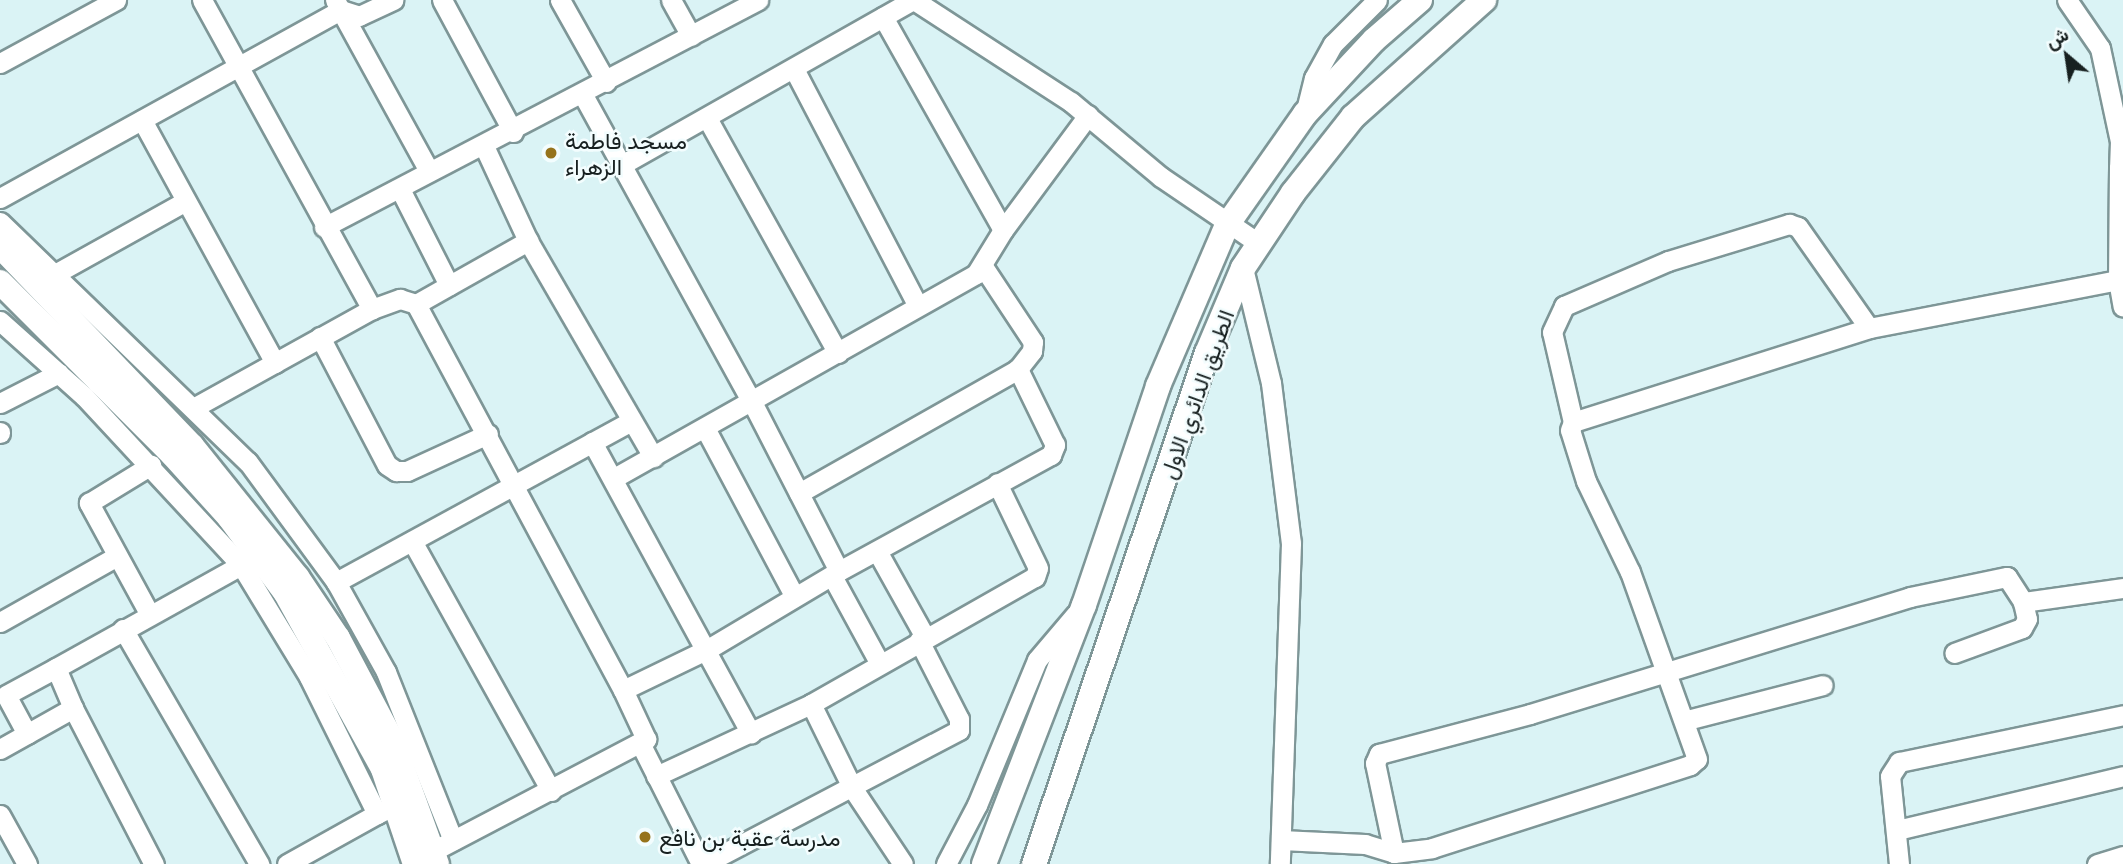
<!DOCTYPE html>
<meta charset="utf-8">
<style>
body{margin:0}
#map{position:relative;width:2123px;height:864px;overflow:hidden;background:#daf3f5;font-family:"Golos Text",Vazirmatn,sans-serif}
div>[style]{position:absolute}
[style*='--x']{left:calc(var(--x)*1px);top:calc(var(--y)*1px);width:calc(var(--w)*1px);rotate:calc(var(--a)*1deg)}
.roads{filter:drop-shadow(2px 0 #7e9697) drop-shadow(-2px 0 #7e9697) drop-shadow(0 2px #7e9697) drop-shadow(0 -2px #7e9697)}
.minor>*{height:19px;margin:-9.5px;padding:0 9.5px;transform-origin:9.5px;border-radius:9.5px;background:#fff}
.major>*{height:24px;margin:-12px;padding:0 12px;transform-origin:12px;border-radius:12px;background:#fff}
.dots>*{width:19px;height:19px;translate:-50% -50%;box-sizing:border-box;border:4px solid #f3fdfe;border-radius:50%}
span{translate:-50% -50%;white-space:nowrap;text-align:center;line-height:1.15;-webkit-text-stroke:5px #f3fdfe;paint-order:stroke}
.poi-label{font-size:23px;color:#172020}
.left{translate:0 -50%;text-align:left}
.street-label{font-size:23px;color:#172020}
.north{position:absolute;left:2032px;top:21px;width:70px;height:70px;-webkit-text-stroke:5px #f3fdfe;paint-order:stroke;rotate:331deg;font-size:19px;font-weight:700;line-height:28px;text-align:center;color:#172020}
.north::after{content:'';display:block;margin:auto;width:24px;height:32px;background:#172020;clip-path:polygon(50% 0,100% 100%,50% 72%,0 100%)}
</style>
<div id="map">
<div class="roads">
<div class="minor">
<div style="--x:202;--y:0;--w:353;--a:61.2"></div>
<div style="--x:335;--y:0;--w:195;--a:61.2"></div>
<div style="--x:442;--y:0;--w:150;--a:61.7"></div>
<div style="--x:560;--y:0;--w:94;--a:60.7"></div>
<div style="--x:671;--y:0;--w:41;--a:60.9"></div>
<div style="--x:914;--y:0;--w:187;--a:33"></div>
<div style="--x:1071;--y:102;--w:117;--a:39.8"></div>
<div style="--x:1161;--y:177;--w:117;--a:34.2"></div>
<div style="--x:2067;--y:0;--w:58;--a:55.5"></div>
<div style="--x:2100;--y:48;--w:95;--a:77.9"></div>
<div style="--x:2120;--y:141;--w:27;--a:92"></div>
<div style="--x:2119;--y:168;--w:4;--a:-27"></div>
<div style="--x:341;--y:10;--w:19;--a:18"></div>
<div style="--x:359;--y:16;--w:38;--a:-25"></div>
<div style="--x:883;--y:17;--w:244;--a:60.6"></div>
<div style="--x:0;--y:63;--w:132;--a:-28.5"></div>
<div style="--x:794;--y:69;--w:267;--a:62.4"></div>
<div style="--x:583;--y:95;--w:348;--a:61.2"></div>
<div style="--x:751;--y:400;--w:192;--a:62.8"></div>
<div style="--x:1305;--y:114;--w:37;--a:-76"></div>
<div style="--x:1314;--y:78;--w:39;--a:-61"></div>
<div style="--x:1333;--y:44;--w:62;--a:-45"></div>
<div style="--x:707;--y:118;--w:269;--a:60.9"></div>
<div style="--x:142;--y:120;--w:277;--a:61.3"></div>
<div style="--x:484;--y:146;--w:105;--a:65.1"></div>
<div style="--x:528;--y:241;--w:250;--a:59.9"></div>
<div style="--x:623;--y:164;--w:333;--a:-29.5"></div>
<div style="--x:2119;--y:168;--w:112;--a:90.5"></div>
<div style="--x:2118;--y:280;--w:27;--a:80"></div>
<div style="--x:400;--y:189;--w:108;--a:63"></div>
<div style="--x:0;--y:198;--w:389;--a:-28.9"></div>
<div style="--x:0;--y:222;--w:345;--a:44.1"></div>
<div style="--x:248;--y:462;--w:149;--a:53.7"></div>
<div style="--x:336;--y:582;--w:103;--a:60.9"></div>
<div style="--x:386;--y:672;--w:181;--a:68.3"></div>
<div style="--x:324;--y:227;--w:490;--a:-27.6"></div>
<div style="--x:1243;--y:268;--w:118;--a:76.3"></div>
<div style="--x:1271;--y:383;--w:161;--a:82.9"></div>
<div style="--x:1291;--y:543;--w:321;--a:92"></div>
<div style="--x:53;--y:275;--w:150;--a:-29.1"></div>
<div style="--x:416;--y:304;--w:129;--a:-29.4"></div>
<div style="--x:0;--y:321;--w:113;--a:41.8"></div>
<div style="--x:84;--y:396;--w:231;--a:47.1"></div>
<div style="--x:241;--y:565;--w:131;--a:58.7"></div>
<div style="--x:309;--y:677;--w:153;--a:63.6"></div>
<div style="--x:377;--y:814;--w:22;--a:-27"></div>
<div style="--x:320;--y:337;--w:144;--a:62.4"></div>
<div style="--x:387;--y:465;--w:11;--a:34"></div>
<div style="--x:396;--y:471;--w:11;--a:0"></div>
<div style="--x:407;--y:471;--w:89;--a:-24.6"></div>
<div style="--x:0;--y:403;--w:66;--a:-27"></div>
<div style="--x:195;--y:407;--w:202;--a:-29"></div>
<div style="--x:372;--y:309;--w:30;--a:-20"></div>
<div style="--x:400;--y:299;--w:17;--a:17"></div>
<div style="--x:416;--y:304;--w:438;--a:61.8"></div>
<div style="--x:1573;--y:422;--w:311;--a:-17.6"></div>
<div style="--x:1869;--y:328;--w:254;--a:-10.9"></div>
<div style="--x:705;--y:428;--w:191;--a:62"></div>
<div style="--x:0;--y:432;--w:1;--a:90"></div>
<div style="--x:592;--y:442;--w:332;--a:61.4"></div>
<div style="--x:614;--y:478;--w:416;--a:-29.4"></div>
<div style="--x:976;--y:274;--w:52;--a:-58.5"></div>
<div style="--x:1003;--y:230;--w:143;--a:-53.5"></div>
<div style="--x:799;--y:493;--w:252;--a:-29.5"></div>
<div style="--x:412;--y:541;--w:286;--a:60.9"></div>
<div style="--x:877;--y:551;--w:98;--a:60.8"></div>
<div style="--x:832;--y:576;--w:100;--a:61.4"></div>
<div style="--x:336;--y:582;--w:336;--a:-28.6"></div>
<div style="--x:2023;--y:602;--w:101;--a:-8"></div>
<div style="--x:150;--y:615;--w:128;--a:-118.6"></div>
<div style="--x:89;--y:503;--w:73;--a:-31.5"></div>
<div style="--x:0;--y:622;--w:134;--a:-29.4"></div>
<div style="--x:123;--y:629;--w:272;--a:59.9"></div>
<div style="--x:811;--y:704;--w:95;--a:63.7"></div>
<div style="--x:853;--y:789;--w:90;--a:56.3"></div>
<div style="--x:73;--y:708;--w:176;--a:62.6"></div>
<div style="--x:1687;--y:720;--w:140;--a:-14.4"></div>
<div style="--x:27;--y:734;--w:44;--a:-118.3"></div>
<div style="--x:6;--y:695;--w:57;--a:-28.4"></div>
<div style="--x:640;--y:743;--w:136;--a:63.2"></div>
<div style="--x:0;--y:749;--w:84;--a:-29.3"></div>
<div style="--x:73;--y:708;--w:43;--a:-113"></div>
<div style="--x:56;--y:668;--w:222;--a:-29.1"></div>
<div style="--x:656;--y:776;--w:171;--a:-24.9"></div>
<div style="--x:811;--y:704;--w:257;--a:-29.6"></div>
<div style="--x:1035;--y:577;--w:9;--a:-72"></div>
<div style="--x:1038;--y:568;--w:94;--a:-115.8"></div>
<div style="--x:0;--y:815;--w:56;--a:61.1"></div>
<div style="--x:1897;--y:830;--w:232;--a:-13.4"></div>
<div style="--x:1281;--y:840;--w:84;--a:2.7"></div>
<div style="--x:1365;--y:844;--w:30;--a:17"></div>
<div style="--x:1394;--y:853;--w:38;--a:-7"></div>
<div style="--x:1432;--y:848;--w:271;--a:-17.8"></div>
<div style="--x:1690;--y:765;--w:9;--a:-41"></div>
<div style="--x:1697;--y:759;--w:199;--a:-109.7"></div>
<div style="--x:1630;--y:572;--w:101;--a:-115.8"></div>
<div style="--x:1586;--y:481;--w:53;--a:-107.4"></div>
<div style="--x:1570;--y:430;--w:9;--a:-69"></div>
<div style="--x:1573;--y:422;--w:92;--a:-103.1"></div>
<div style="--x:1552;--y:332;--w:29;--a:-65"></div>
<div style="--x:1564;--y:306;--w:113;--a:-23.4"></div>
<div style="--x:1668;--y:261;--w:127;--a:-17"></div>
<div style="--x:1789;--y:224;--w:9;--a:18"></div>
<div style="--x:1798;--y:227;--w:123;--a:54.9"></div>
<div style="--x:433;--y:851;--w:241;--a:-27.7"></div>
<div style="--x:646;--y:739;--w:54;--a:-115.1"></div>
<div style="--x:623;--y:690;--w:94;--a:-25.8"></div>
<div style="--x:708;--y:649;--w:152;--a:-30.8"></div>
<div style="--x:839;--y:571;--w:242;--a:-28.7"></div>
<div style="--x:1051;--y:455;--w:11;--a:-68"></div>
<div style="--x:1055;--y:445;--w:85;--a:-116"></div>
<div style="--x:1018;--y:369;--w:23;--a:-52"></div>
<div style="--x:1032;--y:351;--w:9;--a:-84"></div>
<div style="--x:1033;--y:342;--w:92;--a:-123.5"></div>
<div style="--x:1394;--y:853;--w:92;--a:-101.9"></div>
<div style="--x:1375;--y:763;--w:10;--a:-66"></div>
<div style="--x:1379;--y:754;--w:156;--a:-14.8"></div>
<div style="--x:1530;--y:714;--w:398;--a:-17.1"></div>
<div style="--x:1910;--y:597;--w:99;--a:-11.7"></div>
<div style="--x:2007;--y:577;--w:30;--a:57"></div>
<div style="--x:2023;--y:602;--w:17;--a:77"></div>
<div style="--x:2027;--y:619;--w:10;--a:119"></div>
<div style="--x:2022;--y:628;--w:72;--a:159.8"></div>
<div style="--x:287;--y:864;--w:103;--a:-29.1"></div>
<div style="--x:704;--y:864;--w:288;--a:-27.7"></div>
<div style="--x:959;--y:730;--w:11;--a:-90"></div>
<div style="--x:959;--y:719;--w:88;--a:-117.1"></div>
<div style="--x:946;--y:864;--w:67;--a:-62.3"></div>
<div style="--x:977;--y:805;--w:157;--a:-67.5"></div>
<div style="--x:1037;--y:660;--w:60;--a:-49.7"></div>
<div style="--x:1899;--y:864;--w:88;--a:-95.8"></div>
<div style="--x:1890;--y:776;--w:17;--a:-57"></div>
<div style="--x:1899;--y:762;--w:229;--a:-11.8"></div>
<div style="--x:2097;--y:864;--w:27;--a:-17"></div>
</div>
<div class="major">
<div style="--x:0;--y:246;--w:277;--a:46.2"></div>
<div style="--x:192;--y:446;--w:168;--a:51.3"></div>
<div style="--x:297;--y:577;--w:73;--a:56.1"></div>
<div style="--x:338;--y:638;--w:118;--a:62.1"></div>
<div style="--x:393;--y:742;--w:130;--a:70.2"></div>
<div style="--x:0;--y:282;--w:243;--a:45"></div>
<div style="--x:172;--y:454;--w:85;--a:47.9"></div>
<div style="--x:229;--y:517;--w:94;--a:53.3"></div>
<div style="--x:285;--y:592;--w:202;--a:61"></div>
<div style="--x:383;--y:769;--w:100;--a:71.4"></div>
<div style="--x:984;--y:864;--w:278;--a:-68.9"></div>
<div style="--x:1084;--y:605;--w:231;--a:-71.3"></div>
<div style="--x:1158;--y:386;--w:175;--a:-66.8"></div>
<div style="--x:1227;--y:225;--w:136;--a:-54.9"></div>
<div style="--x:1305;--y:114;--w:101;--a:-47"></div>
<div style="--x:1374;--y:40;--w:61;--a:-41"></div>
<div style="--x:1034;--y:864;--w:539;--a:-71.3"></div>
<div style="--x:1207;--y:353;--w:92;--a:-67"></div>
<div style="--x:1243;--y:268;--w:90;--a:-56.3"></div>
<div style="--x:1293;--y:193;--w:97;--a:-51.7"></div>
<div style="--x:1353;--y:117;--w:176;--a:-41.8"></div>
</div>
</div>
<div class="dots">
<div style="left:551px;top:153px;background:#96731c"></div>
<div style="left:645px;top:837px;background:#96731c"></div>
</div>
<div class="poi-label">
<span class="left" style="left:565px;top:153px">مسجد فاطمة<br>الزهراء</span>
<span class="left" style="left:659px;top:837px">مدرسة عقبة بن نافع</span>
</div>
<div class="street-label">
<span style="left:1196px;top:394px;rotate:-70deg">الطريق الدائري الاول</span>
</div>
<div class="north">ش</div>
</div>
